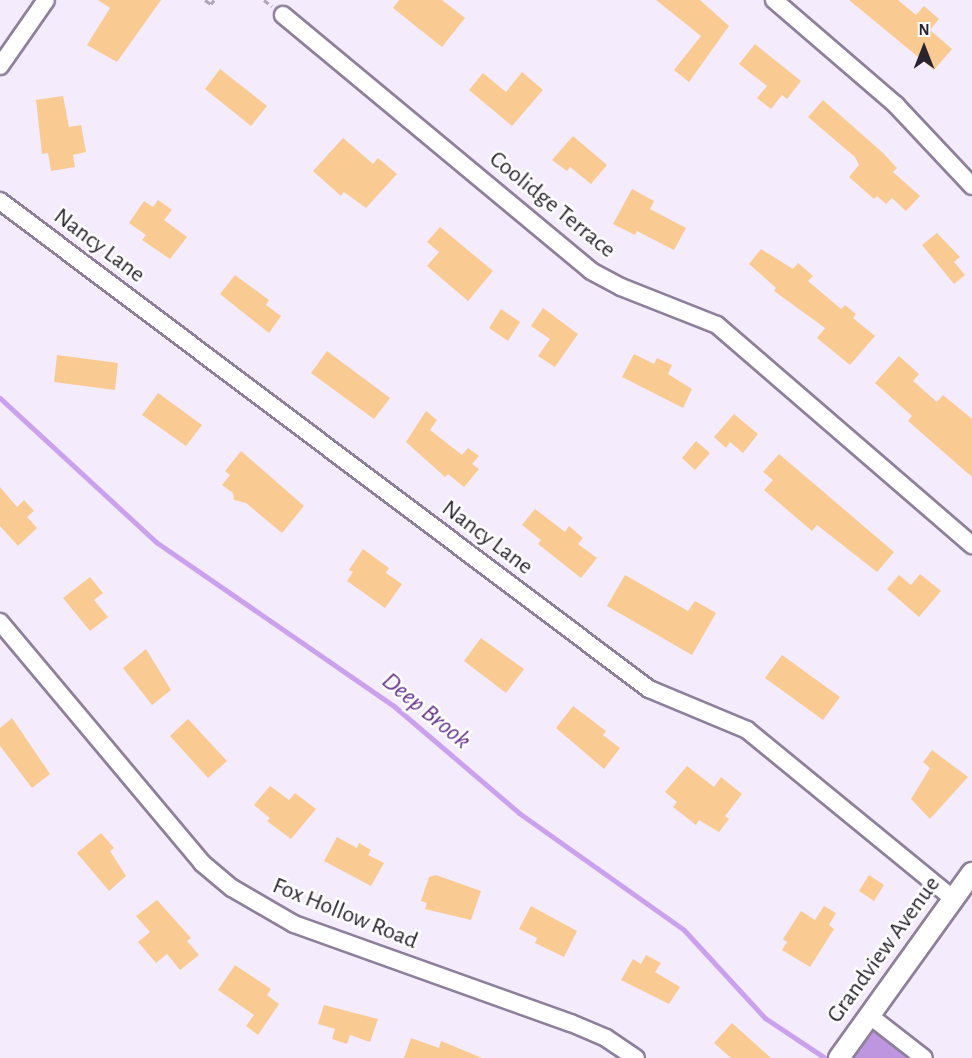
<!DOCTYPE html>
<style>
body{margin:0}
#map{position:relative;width:972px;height:1058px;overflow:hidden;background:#f4ebfd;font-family:"Alegreya Sans",sans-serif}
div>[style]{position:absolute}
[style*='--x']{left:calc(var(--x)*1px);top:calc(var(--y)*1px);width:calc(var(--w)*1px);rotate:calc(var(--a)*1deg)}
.forest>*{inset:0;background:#be96e0}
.stream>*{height:5px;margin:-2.5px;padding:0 2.5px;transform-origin:2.5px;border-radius:2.5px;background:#caa1ec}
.building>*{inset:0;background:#f9cb92}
.path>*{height:3px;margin-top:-1.5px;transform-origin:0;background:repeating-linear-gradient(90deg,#aea6b6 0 6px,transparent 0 9px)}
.roads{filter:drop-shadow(2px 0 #8e809b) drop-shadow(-2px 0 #8e809b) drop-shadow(0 2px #8e809b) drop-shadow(0 -2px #8e809b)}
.minor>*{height:16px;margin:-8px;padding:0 8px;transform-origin:8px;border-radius:8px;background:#fff}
.tertiary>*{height:20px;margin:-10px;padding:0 10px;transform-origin:10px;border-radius:10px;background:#fff}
span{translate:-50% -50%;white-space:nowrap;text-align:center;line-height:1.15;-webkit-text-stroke:5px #fff;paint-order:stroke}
.street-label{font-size:24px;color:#2a242f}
.water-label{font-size:26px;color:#69368d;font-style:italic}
.north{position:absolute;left:894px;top:18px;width:60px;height:60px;-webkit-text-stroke:4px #fff;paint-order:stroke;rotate:0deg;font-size:16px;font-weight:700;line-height:24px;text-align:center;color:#2a242f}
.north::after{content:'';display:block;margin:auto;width:21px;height:27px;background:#2a242f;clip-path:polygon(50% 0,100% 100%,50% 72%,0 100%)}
</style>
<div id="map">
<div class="forest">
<div style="clip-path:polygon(871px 1022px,923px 1058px,845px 1058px)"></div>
</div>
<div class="stream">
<div style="--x:0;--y:398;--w:212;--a:42.7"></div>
<div style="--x:156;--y:542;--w:290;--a:34.6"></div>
<div style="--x:395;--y:707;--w:163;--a:40.5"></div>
<div style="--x:519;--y:813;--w:202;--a:35.3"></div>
<div style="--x:684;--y:930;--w:120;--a:47.4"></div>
<div style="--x:765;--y:1018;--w:72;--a:33.7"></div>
</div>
<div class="building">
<div style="clip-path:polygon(98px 0,161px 0,117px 62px,87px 45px,110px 8px)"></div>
<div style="clip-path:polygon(399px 0,442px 0,465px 18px,442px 47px,393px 8px)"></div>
<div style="clip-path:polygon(656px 0,700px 0,729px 26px,689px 82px,674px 70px,701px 36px)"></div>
<div style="clip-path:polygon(849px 0,898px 0,916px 15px,924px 6px,939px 19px,930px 30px,952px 49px,934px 70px)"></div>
<div style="clip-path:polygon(755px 44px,801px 81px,787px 99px,782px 95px,771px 109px,757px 98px,767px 86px,739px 64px)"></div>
<div style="clip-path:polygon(220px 69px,267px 106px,251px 126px,205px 89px)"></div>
<div style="clip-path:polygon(522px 72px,543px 90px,512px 126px,469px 90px,483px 73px,506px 92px)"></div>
<div style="clip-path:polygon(63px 96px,69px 127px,81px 125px,86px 152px,73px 155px,75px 167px,51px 171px,48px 153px,42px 154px,36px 100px)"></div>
<div style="clip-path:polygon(823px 100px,882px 152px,897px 168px,893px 172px,920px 196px,906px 211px,892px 198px,886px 204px,877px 196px,874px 199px,849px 177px,859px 165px,855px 157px,808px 117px)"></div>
<div style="clip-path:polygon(573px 136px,607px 165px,591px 184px,570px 167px,567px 171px,552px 160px)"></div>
<div style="clip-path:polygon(343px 138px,373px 164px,378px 158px,397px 174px,366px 208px,344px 192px,341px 196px,313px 171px)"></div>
<div style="clip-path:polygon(632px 189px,654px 201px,650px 209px,686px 228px,674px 250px,637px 231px,635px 235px,613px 224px)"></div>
<div style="clip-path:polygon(158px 200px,172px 210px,164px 220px,187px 237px,170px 259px,142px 240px,146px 235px,129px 223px,144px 201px,153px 207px)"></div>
<div style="clip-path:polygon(440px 227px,493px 271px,468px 301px,427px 266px,439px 252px,427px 242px)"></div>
<div style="clip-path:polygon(937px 233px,960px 257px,954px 262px,965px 275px,954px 284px,922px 245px)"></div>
<div style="clip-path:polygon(761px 249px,793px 269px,798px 263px,813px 276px,808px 281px,841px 309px,845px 305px,856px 314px,853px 318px,875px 336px,850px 365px,817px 338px,825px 328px,774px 291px,776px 288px,749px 264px)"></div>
<div style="clip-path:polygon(235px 275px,269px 300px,266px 305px,281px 316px,269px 333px,220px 294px)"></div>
<div style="clip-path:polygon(543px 308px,578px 334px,555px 367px,538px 356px,550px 339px,531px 326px)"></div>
<div style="clip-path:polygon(501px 309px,520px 322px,508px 341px,489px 328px)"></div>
<div style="clip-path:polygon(327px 351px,390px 398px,374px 419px,311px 373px)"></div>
<div style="clip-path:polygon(634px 354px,654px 364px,657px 358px,672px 365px,668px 374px,692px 389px,683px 408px,622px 377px)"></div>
<div style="clip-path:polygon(57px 355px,118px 363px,115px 390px,54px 382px)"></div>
<div style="clip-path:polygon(899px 356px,919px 374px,913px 381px,937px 402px,943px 395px,972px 419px,972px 477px,908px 421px,912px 416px,875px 383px)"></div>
<div style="clip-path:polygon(158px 393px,202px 425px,186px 446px,142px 415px)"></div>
<div style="clip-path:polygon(426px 411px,437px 420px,430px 430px,462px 455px,468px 448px,479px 456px,472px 464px,479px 469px,464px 487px,448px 474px,445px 477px,406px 442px)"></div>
<div style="clip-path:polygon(734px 414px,758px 434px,743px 453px,730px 442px,726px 448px,714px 437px)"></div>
<div style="clip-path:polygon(696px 441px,710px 453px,695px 470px,682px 458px)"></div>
<div style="clip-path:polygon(241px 451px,304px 506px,282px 533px,246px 503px,234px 500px,233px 493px,222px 485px,230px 475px,225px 471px)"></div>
<div style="clip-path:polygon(779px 454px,894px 552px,877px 572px,817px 525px,812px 531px,764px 490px,773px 480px,763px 472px)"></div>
<div style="clip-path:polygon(0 487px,17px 507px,24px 500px,34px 511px,27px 517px,37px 528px,18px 546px,0 526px)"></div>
<div style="clip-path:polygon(535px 509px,565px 532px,569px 526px,583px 538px,578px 544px,597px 558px,581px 578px,538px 544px,541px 540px,522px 525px)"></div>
<div style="clip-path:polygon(363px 549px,389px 568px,386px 573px,402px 584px,385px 608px,347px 581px,353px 572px,349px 570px)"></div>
<div style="clip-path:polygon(920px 574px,941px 591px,919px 617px,887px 589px,899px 575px,911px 585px)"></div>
<div style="clip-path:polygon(625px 575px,688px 611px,695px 601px,716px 613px,692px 655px,607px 606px)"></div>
<div style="clip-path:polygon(90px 577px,103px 593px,94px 600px,108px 617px,90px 631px,63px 598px)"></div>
<div style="clip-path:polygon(481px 638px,524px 669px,506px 693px,464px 661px)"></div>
<div style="clip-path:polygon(146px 649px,171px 690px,152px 705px,123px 668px)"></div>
<div style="clip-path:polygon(782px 655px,840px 697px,823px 720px,765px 678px)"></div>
<div style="clip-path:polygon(573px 706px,606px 731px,603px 735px,620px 748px,604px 769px,556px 728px)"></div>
<div style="clip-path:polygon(12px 718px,50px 774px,32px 788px,0 746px,0 728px)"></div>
<div style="clip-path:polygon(188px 719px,227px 761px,208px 778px,170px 736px)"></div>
<div style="clip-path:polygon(932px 750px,968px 777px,930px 819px,911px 799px,930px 768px,923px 762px)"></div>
<div style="clip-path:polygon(687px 766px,714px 787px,721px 777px,742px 794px,725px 816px,729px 819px,719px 832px,699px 820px,696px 825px,673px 807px,677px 802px,665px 792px)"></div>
<div style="clip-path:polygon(270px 786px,289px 800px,295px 793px,316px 809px,291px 839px,267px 821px,270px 818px,254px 805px)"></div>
<div style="clip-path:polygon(101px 833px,114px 848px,110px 851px,126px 876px,109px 891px,77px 853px)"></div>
<div style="clip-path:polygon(337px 837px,357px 848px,359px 843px,371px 850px,368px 855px,384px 863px,371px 886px,324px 861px)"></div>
<div style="clip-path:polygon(436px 875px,481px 891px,471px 920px,425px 909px,427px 903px,421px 901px,429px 877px)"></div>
<div style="clip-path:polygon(869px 875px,884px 885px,874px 901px,859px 891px)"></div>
<div style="clip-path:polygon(157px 900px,191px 938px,187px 941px,199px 955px,180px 970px,167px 954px,156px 963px,138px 942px,150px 932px,136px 916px)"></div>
<div style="clip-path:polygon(531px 906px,577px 931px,564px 957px,535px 943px,537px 938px,519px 929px)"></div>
<div style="clip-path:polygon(824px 906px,836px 913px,829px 925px,834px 929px,810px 967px,782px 950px,787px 942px,783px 939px,801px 911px,815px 920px)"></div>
<div style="clip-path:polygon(646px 955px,661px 963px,655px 972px,680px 987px,669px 1004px,621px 980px,633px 959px,641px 964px)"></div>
<div style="clip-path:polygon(235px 965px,271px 989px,267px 995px,279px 1004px,258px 1035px,246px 1026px,254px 1015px,218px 990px)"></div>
<div style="clip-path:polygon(324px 1005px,378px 1019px,370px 1042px,350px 1035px,347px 1044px,332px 1039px,335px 1029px,318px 1024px)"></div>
<div style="clip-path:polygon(732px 1023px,771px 1058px,731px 1058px,714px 1043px)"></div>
<div style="clip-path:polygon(411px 1038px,439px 1048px,441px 1041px,482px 1058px,404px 1058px)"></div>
</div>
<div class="path">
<div style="--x:205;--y:0;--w:7;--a:34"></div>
<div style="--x:211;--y:4;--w:5;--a:-53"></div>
<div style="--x:264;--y:0;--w:10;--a:37"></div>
</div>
<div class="roads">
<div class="minor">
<div style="--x:774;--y:0;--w:161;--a:40.7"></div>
<div style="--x:896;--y:105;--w:111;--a:46.8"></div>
<div style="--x:283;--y:15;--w:400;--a:39.7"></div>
<div style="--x:591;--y:271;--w:34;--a:28"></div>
<div style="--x:621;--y:287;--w:103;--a:21.6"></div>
<div style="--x:717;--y:325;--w:337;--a:40.8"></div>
<div style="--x:0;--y:66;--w:80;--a:-55.1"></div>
<div style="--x:0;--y:201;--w:812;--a:36.94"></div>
<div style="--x:649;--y:689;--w:106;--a:22.7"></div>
<div style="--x:747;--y:730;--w:265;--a:39.3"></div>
<div style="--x:0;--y:622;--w:314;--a:50"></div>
<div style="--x:202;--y:863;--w:39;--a:40"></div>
<div style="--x:232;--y:888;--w:72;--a:30.1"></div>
<div style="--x:294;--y:924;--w:294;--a:19.7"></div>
<div style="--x:571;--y:1023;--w:38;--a:23"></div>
<div style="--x:606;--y:1038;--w:36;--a:34"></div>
<div style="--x:870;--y:1016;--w:68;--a:37.9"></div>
</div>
<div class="tertiary">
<div style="--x:839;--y:1058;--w:228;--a:-54.3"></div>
</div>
</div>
<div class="street-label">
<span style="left:552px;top:205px;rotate:39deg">Coolidge Terrace</span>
<span style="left:99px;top:246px;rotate:37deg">Nancy Lane</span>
<span style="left:487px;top:538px;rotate:37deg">Nancy Lane</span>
<span style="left:345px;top:914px;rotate:22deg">Fox Hollow Road</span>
<span style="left:884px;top:950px;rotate:-54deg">Grandview Avenue</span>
</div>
<div class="water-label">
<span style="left:426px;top:711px;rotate:39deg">Deep Brook</span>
</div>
<div class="north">N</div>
</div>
